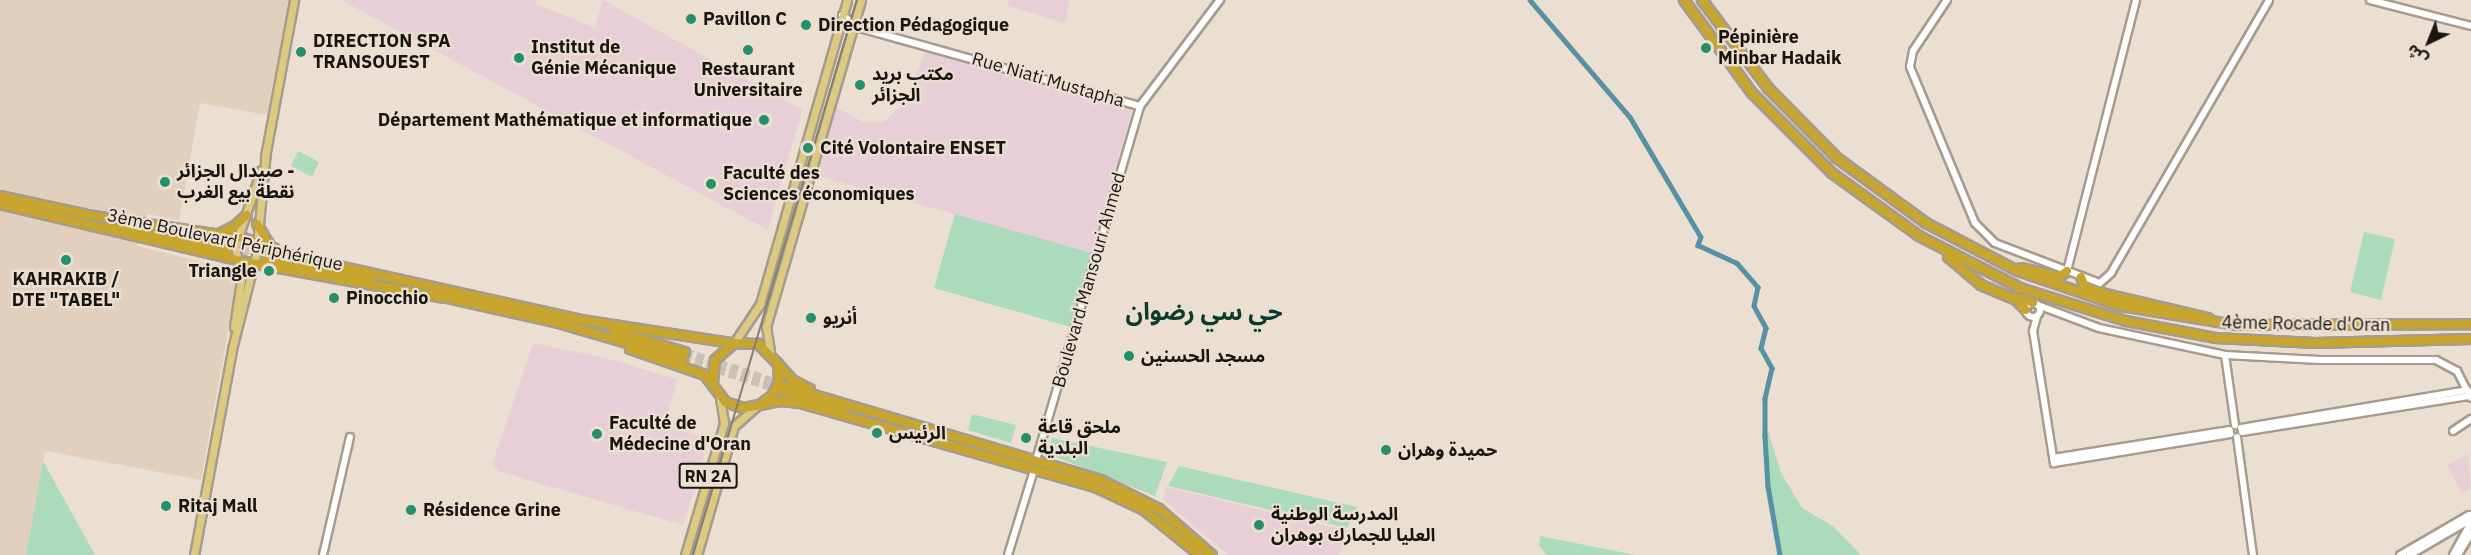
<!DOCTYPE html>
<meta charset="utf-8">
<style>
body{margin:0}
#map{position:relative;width:2471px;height:555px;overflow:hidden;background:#eadfd1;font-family:"IBM Plex Sans","Noto Sans Arabic",sans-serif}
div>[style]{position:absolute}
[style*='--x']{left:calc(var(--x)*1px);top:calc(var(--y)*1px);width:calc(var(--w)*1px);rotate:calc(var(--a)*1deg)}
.industrial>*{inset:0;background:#e1d0be}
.education>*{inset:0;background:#e8cfd7}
.green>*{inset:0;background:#acdbbc}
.canal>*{height:4.5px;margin:-2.25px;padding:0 2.25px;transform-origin:2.25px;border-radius:2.25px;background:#5791a3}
.highway-tunnel>*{height:8px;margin-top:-4px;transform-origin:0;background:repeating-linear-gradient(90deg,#cbc1b4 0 8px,transparent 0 12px)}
.roads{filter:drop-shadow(2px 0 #a59b8e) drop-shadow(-2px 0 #a59b8e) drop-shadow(0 2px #a59b8e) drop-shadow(0 -2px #a59b8e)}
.secondary>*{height:6px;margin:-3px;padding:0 3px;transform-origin:3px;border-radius:3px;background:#fff}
.secondary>.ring{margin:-3px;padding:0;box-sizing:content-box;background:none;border:6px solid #fff;border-radius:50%}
.primary>*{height:7px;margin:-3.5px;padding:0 3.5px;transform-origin:3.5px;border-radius:3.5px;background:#dec981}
.highway>*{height:8px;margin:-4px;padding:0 4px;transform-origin:4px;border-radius:4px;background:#c8a52d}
.tram>*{height:1.5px;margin:-0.75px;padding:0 0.75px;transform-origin:0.75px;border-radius:0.75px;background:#877f75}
.dots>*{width:16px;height:16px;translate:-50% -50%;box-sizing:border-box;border:3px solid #eadfd1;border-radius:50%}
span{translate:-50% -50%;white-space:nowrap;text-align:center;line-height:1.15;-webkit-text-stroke:4.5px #eadfd1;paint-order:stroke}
.shield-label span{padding:2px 4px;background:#eadfd1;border:2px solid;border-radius:4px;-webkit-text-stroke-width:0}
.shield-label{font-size:16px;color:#191510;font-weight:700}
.poi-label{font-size:18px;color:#191510;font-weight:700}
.left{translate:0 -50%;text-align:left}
.right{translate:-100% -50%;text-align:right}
.street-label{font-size:18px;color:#191510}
.district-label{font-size:24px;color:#083c2c;font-weight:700}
.north{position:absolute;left:2399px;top:12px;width:60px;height:60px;-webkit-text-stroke:4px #eadfd1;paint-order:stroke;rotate:223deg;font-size:16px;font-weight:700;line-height:24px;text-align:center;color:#191510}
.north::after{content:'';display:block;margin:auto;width:21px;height:27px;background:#191510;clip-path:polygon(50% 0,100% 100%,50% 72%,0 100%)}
</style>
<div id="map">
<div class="industrial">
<div style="clip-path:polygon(0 0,289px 0,267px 115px,200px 103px,179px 220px,147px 214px,138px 246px,234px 270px,238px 276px,201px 480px,45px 451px,26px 555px,0 555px)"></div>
</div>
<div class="education">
<div style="clip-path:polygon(341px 0,537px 0,536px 4px,595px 28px,603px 0,802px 110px,768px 230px)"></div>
<div style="clip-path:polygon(1009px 0,1070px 0,1065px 23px,1008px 6px)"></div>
<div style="clip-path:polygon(926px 52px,1132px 109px,1092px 253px,815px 175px,834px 106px,865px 123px,884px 122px,905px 102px)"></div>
<div style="clip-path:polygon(533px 343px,605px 358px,677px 379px,667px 418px,672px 428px,709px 439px,683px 525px,500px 472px,492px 464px)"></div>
<div style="clip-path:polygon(2468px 454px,2471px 488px,2462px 493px,2447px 465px)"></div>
<div style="clip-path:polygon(1166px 487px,1349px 531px,1346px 545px,1338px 555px,1228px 555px,1164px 500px)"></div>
</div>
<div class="green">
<div style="clip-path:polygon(298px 151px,319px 162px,312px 177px,291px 166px)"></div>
<div style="clip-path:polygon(955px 214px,1092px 253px,1071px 327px,934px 288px)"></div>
<div style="clip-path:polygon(2364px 232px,2395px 239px,2381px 300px,2350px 292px)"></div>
<div style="clip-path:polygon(972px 414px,1016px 425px,1011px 443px,968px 430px)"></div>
<div style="clip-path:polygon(1762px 430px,1768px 431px,1781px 473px,1802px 508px,1833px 526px,1861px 555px,1777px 555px,1766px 492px)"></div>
<div style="clip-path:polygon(1052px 438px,1167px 462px,1155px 496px,1048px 454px)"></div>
<div style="clip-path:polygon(43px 461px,95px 555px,26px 555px)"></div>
<div style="clip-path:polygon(1179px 466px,1357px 507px,1347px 528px,1168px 486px)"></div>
<div style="clip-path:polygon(1540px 536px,1635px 555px,1547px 555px,1539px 546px)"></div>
</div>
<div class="canal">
<div style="--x:1530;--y:0;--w:154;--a:49.5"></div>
<div style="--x:1630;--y:117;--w:139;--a:59.4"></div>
<div style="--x:1701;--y:237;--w:9;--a:111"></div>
<div style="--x:1698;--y:245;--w:43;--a:24.8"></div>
<div style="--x:1737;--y:263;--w:32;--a:49"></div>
<div style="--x:1758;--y:287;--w:19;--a:102"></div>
<div style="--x:1754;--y:306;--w:25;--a:61"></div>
<div style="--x:1766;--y:328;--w:21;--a:104"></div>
<div style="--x:1761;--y:348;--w:23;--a:61"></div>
<div style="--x:1772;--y:368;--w:32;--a:103"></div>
<div style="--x:1765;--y:399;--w:37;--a:90"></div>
<div style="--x:1765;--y:436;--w:50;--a:86.6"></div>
<div style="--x:1768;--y:486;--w:70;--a:80.1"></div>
</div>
<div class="highway-tunnel">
<div style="--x:230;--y:243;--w:37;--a:11"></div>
<div style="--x:229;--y:250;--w:38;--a:12"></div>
<div style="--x:685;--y:352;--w:103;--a:18.6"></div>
<div style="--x:683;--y:359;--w:103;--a:17.6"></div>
</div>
<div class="roads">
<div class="secondary">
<div style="--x:1947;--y:0;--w:61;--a:123.7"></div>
<div style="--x:1913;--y:51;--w:16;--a:101"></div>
<div style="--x:1910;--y:67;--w:169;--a:67.4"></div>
<div style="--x:1975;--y:223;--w:28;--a:45"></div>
<div style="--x:1995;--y:243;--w:112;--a:20.9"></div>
<div style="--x:2100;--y:283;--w:15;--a:-42"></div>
<div style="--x:2111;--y:273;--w:315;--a:-59.9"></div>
<div style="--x:2370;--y:0;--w:104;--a:14.4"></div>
<div style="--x:842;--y:15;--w:22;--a:36"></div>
<div style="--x:860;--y:28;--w:291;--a:15.6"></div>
<div style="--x:2067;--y:271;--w:280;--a:-75.7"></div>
<div class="ring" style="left:2026px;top:303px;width:8px;height:8px"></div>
<div style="--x:2035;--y:304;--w:68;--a:20.6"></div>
<div style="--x:2099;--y:328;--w:129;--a:12.1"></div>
<div style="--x:2225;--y:355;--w:95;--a:3"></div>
<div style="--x:2320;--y:360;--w:116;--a:0"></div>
<div style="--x:2436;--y:360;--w:24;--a:28"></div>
<div style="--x:2457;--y:371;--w:30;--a:63"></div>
<div style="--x:2037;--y:316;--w:16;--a:105"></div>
<div style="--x:2033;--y:331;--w:134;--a:81"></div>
<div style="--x:2054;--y:463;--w:179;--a:-9.3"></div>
<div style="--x:2225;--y:355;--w:71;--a:81.9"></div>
<div style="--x:2241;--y:428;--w:230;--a:-9.5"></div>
<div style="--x:2453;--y:431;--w:22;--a:-34"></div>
<div style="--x:2242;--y:432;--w:231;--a:-9"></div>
<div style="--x:2237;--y:437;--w:119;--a:82.3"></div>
<div style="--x:2053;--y:458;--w:179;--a:-9"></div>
<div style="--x:1036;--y:460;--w:369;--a:-73.6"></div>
<div style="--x:1140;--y:106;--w:133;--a:-53"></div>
<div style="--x:323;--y:555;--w:121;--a:-77.1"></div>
<div style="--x:1008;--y:555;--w:89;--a:-73"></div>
<div style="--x:2400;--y:555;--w:80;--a:-30.1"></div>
<div style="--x:2410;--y:555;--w:69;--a:-30.3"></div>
<div style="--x:2453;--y:555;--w:37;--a:-61"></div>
<div style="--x:2458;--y:555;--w:26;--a:-59"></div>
</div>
<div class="primary">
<div style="--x:265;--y:157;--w:160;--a:-79.5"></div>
<div style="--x:234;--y:327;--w:48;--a:-81.5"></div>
<div style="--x:241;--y:280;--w:35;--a:-100"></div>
<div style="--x:235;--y:246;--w:80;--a:-71.1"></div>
<div style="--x:734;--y:343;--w:47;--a:-56.3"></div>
<div style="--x:760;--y:304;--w:316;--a:-74"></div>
<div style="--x:770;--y:351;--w:24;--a:-99"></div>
<div style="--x:766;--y:327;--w:341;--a:-73.8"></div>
<div style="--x:194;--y:555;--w:209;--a:-79.5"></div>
<div style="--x:232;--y:349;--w:97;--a:-75.7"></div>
<div style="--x:256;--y:255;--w:103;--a:-84.5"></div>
<div style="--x:685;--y:555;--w:138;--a:-73.5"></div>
<div style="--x:724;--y:423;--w:26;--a:-99"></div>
<div style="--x:697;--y:555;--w:134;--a:-74"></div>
<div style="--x:734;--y:426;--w:29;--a:-41"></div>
</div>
<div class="highway">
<div style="--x:1684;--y:0;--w:115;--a:53.8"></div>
<div style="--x:1752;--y:93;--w:113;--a:45"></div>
<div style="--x:1832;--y:173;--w:107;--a:35.9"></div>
<div style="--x:1919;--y:236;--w:114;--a:27.2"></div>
<div style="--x:2020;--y:288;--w:111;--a:17.3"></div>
<div style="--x:2126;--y:321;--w:92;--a:10.7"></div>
<div style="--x:2216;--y:338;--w:99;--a:2.9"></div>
<div style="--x:2315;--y:343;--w:156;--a:-1.5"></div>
<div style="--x:1702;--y:0;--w:110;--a:53.1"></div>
<div style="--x:1768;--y:88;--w:98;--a:45.4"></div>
<div style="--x:1837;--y:158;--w:110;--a:36.1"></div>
<div style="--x:1926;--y:223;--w:104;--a:27.6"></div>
<div style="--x:2018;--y:271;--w:109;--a:18.8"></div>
<div style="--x:2121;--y:306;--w:117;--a:9.4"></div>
<div style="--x:2236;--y:325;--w:235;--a:-0.2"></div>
<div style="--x:0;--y:196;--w:85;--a:12.2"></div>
<div style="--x:0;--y:204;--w:252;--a:13.3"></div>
<div style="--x:245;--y:262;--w:203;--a:10.2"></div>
<div style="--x:80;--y:214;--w:165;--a:8.4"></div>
<div style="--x:243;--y:238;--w:33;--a:18"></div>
<div style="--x:257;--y:224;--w:26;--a:59"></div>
<div style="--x:109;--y:226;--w:121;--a:11.4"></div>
<div style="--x:219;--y:234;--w:18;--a:-27"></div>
<div style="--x:235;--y:226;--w:16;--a:-43"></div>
<div style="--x:210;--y:239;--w:19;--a:12"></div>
<div style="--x:266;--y:250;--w:323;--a:12.5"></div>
<div style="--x:581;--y:320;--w:153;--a:8.7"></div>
<div style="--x:1948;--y:257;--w:43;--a:40.3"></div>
<div style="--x:1981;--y:285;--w:38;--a:23"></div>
<div style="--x:2016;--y:300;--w:14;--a:45"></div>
<div style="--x:266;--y:258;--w:107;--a:12.5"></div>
<div style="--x:2021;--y:268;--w:39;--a:13"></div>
<div style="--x:2059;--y:277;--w:10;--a:-37"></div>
<div style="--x:2081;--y:277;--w:11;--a:68"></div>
<div style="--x:2085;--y:287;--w:21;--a:19"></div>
<div style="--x:2105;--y:294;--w:106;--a:13.1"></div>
<div style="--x:443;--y:297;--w:118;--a:12.7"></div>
<div style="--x:558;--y:323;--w:130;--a:16.1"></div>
<div style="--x:2015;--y:297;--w:19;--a:18"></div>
<div style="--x:614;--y:331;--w:74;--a:16.5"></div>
<div style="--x:630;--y:349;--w:79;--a:19.1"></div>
<div style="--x:705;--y:375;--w:34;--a:53"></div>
<div style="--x:725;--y:402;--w:19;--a:18"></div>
<div style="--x:743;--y:408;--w:17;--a:-10"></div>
<div style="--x:760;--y:405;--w:15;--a:-37"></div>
<div style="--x:772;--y:396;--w:16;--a:-63"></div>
<div style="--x:779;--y:382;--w:18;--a:-93"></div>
<div style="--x:778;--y:364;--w:28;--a:-134"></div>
<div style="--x:759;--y:344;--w:25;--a:-178"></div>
<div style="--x:734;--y:343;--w:25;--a:138"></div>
<div style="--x:715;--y:360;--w:24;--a:95"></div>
<div style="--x:780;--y:366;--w:18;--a:49"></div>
<div style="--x:792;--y:380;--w:20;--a:27"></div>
<div style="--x:784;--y:386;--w:331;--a:16.5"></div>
<div style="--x:1101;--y:480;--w:65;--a:26.6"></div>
<div style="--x:1159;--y:509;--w:70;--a:41"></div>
<div style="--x:783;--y:391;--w:63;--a:18.4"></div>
<div style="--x:760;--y:405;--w:20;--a:-11"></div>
<div style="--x:780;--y:401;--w:20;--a:6"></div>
<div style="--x:800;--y:403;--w:307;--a:15.9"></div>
<div style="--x:1095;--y:487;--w:54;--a:25.1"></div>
<div style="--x:1144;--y:510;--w:72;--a:38.8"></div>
</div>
</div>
<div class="tram">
<div style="--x:693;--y:555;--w:579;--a:-73.54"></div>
</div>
<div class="dots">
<div style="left:691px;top:19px;background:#258f6d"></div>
<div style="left:806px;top:25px;background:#258f6d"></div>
<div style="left:1706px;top:48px;background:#258f6d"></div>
<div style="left:748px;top:50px;background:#258f6d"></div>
<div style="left:301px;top:52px;background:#258f6d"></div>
<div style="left:519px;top:58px;background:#258f6d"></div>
<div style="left:860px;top:85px;background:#258f6d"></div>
<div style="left:764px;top:120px;background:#258f6d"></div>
<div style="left:808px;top:148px;background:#258f6d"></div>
<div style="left:165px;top:182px;background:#258f6d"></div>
<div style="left:711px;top:184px;background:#258f6d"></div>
<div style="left:66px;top:260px;background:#258f6d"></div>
<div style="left:269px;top:271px;background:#258f6d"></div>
<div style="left:334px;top:298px;background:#258f6d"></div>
<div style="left:811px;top:318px;background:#258f6d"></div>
<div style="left:1129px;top:356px;background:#258f6d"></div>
<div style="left:877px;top:433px;background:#258f6d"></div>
<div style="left:597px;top:434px;background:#258f6d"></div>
<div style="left:1026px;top:438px;background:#258f6d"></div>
<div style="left:1386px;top:450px;background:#258f6d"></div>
<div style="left:166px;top:506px;background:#258f6d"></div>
<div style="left:411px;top:510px;background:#258f6d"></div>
<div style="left:1259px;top:525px;background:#258f6d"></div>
</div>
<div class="shield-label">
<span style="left:708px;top:476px">RN 2A</span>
</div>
<div class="poi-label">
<span class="left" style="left:703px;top:19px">Pavillon C</span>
<span class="left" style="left:818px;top:25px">Direction Pédagogique</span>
<span class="left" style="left:1718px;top:48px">Pépinière<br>Minbar Hadaik</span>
<span class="left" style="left:313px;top:52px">DIRECTION SPA<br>TRANSOUEST</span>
<span class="left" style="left:531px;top:58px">Institut de<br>Génie Mécanique</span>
<span style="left:748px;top:80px">Restaurant<br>Universitaire</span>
<span class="left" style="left:872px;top:85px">مكتب بريد<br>الجزائر</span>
<span class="right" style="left:752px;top:120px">Département Mathématique et informatique</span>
<span class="left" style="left:820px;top:148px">Cité Volontaire ENSET</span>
<span class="left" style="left:177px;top:182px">صيدال الجزائر -<br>نقطة بيع الغرب</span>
<span class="left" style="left:723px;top:184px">Faculté des<br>Sciences économiques</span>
<span class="right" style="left:257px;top:271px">Triangle</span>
<span style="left:66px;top:290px">KAHRAKIB /<br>DTE "TABEL"</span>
<span class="left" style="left:346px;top:298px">Pinocchio</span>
<span class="left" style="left:823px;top:318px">أنريو</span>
<span class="left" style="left:1141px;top:356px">مسجد الحسنين</span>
<span class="left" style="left:609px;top:434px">Faculté de<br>Médecine d'Oran</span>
<span class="left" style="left:1038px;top:438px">ملحق قاعة<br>البلدية</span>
<span class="left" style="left:889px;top:433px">الرئيس</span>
<span class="left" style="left:1398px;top:450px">حميدة وهران</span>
<span class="left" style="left:178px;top:506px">Ritaj Mall</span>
<span class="left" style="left:423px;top:510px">Résidence Grine</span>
<span class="left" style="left:1271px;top:525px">المدرسة الوطنية<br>العليا للجمارك بوهران</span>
</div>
<div class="street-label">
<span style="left:1048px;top:80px;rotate:16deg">Rue Niati Mustapha</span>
<span style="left:225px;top:240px;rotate:12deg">3ème Boulevard Périphérique</span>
<span style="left:1089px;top:280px;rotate:-74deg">Boulevard Mansouri Ahmed</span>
<span style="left:2306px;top:324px;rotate:1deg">4ème Rocade d'Oran</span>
</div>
<div class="district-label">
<span style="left:1204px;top:312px">حي سي رضوان</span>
</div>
<div class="north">ش</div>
</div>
